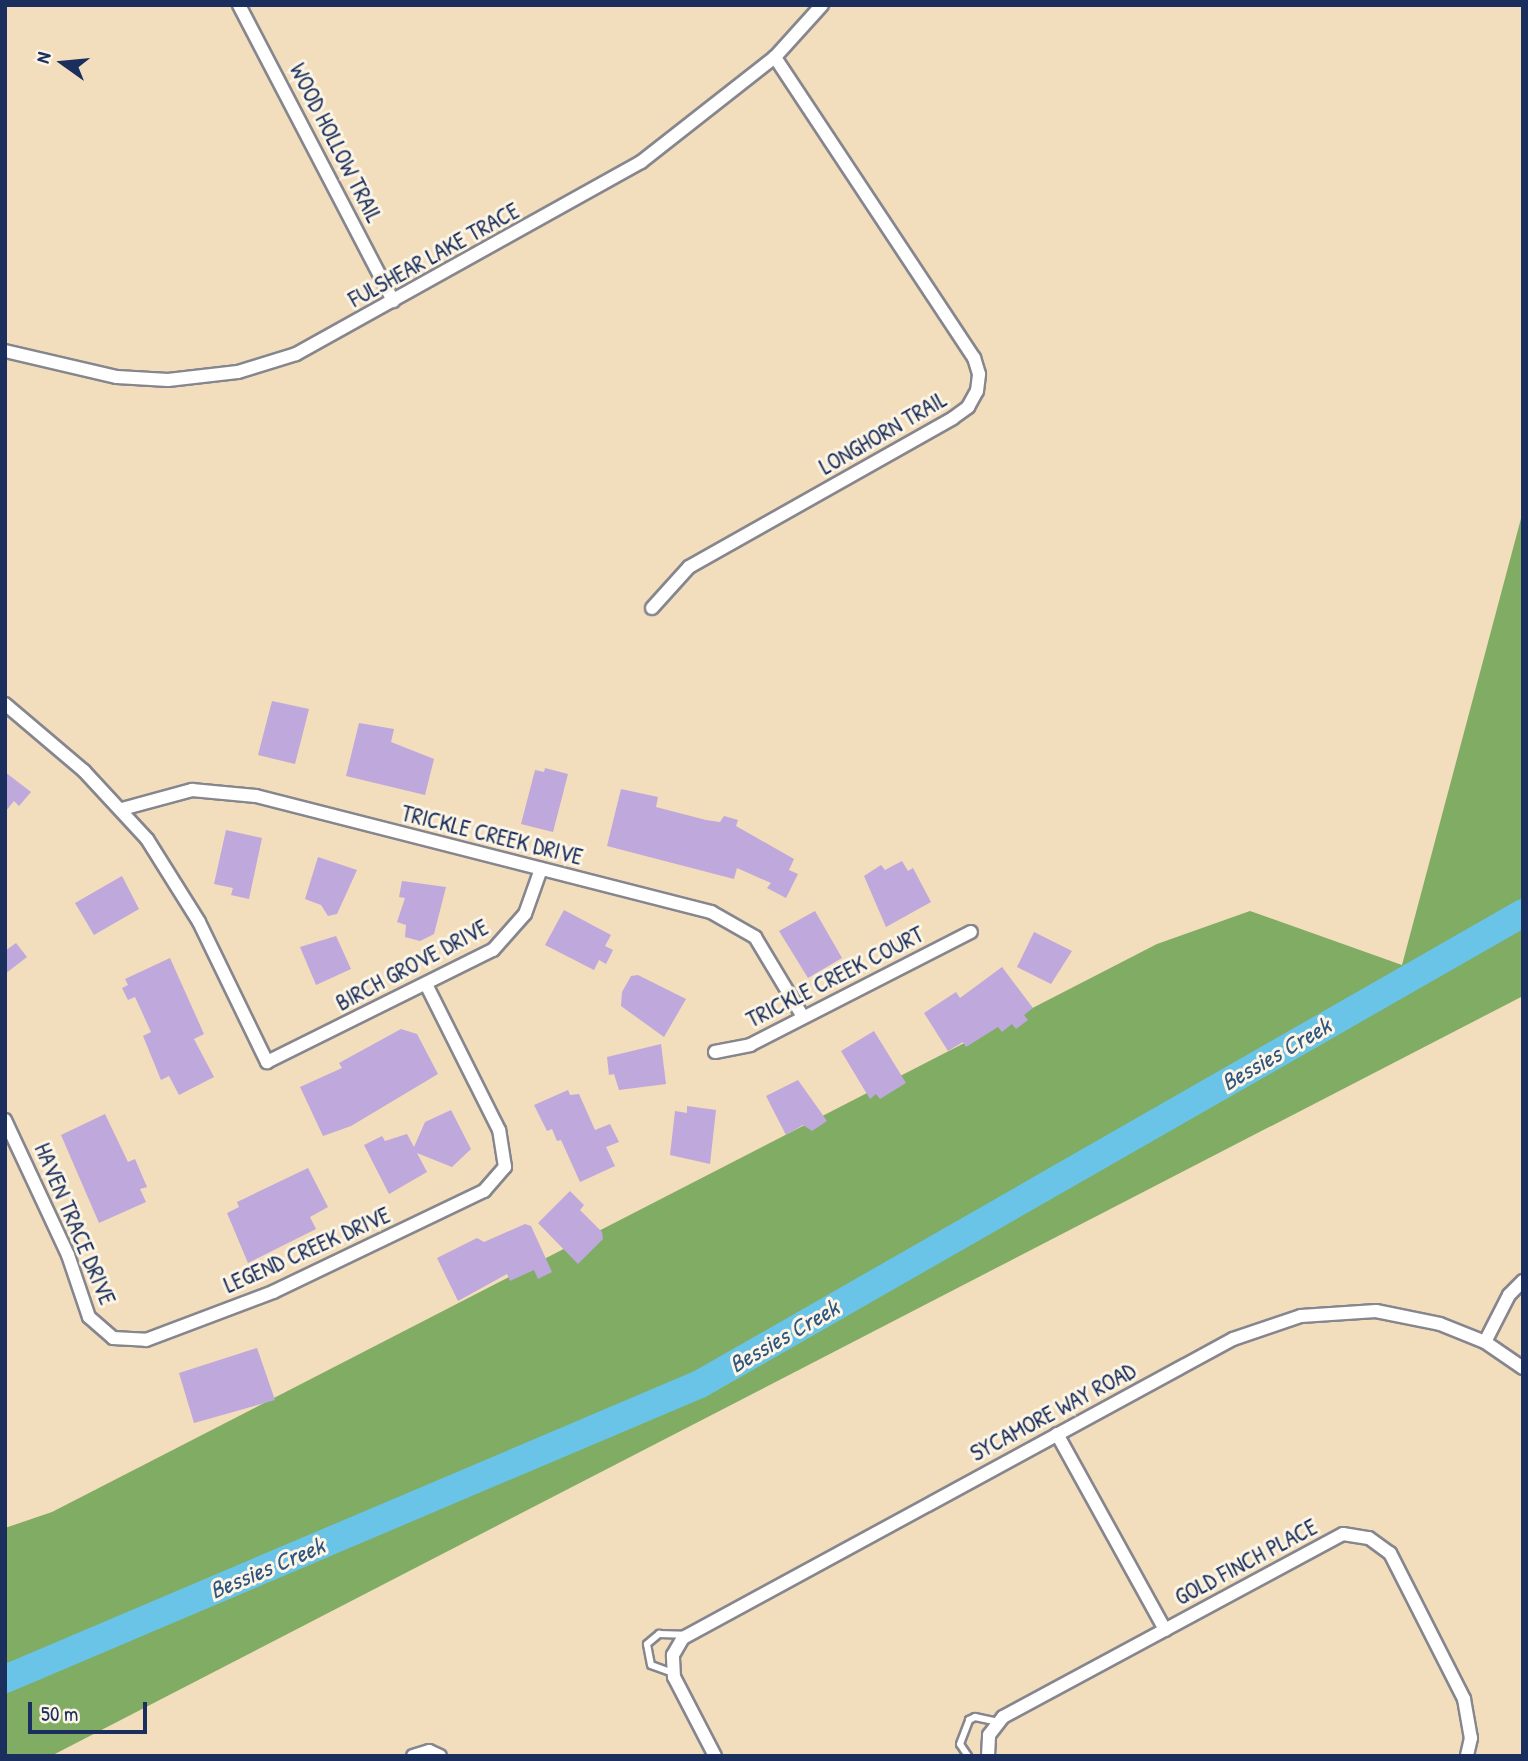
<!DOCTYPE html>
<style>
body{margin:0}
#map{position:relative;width:1528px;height:1761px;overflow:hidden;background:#f2ddbd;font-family:"Patrick Hand",sans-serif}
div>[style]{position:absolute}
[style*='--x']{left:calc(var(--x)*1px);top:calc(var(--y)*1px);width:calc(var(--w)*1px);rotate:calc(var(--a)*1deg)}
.forest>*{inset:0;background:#80ac63}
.river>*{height:28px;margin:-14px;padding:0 14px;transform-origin:14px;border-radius:14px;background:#69c4e7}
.building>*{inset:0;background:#bfa8db}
.roads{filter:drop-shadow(2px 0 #86868e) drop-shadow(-2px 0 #86868e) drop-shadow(0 2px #86868e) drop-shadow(0 -2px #86868e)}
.service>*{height:6px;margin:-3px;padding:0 3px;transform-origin:3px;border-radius:3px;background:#fff}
.minor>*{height:12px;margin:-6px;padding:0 6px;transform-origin:6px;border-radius:6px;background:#fff}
span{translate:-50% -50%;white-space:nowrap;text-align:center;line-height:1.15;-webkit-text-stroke:6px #fcf5e5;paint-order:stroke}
.street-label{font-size:23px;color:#1b2f5e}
.water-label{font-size:24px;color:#2e5480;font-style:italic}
.frame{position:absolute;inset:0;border:7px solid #1b2f5e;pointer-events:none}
.north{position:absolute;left:28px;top:28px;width:70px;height:70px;-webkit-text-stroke:5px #fcf5e5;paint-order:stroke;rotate:285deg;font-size:19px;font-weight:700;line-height:28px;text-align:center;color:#1b2f5e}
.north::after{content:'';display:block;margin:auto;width:24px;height:32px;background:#1b2f5e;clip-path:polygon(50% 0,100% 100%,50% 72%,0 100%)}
.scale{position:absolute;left:28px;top:1702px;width:119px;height:32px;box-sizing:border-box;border:4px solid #1b2f5e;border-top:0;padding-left:9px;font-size:21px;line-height:24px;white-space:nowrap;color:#1b2f5e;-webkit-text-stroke:5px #fcf5e5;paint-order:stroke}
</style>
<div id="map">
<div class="forest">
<div style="clip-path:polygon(1523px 511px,1523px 996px,51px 1756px,5px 1756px,5px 1528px,52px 1512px,1157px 944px,1250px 911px,1402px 965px)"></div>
</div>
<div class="river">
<div style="--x:5;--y:1679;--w:755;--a:-23"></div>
<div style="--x:700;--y:1384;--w:948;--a:-29.78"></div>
</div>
<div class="building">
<div style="clip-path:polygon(272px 701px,309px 709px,295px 764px,258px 755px)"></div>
<div style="clip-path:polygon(359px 723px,394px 729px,391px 742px,434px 759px,425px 795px,346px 776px)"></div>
<div style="clip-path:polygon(545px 768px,568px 774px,553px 832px,521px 824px,535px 770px,544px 772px)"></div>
<div style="clip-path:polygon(5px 772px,31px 792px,19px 806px,14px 801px,5px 812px)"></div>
<div style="clip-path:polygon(621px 789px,658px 797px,656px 807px,706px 820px,720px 822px,724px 816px,738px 820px,736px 826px,794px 859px,789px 870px,798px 874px,786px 898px,767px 888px,771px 883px,737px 868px,734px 879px,607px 846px)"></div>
<div style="clip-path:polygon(226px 830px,262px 838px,249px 899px,231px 895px,233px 888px,214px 884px)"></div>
<div style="clip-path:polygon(318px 857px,357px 870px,337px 914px,328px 916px,321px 905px,305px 899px)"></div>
<div style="clip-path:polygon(902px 861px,908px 871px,913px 868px,931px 902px,886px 927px,864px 876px,881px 865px,885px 870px)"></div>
<div style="clip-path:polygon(122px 876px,139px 909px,94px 935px,75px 903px)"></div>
<div style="clip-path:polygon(402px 881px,446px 887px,434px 934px,420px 941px,405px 937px,406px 925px,397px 922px,405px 898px,399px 897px)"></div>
<div style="clip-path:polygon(564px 910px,611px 935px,605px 946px,613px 950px,606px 964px,599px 960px,594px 970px,545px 945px)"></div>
<div style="clip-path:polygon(815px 911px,842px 958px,808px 978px,779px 931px)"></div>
<div style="clip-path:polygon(1034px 932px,1072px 951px,1051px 984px,1017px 967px)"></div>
<div style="clip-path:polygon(336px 936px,351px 969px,316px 985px,300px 947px)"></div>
<div style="clip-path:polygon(16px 943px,27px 957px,5px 974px,5px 951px)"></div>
<div style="clip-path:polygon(170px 958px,204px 1034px,194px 1039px,214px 1077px,179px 1095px,169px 1076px,161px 1080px,143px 1036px,151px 1032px,146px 1021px,135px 997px,128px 1000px,122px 988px,128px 985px,125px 979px)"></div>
<div style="clip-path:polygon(1002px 967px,1033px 1008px,1024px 1015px,1028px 1020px,1016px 1029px,1012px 1024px,1002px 1032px,998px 1027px,966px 1047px,963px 1042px,948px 1051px,924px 1013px,956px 992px,960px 998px)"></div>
<div style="clip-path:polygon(638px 975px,686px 999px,664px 1037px,621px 1006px,622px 992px,631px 976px)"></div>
<div style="clip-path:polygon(401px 1029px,417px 1034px,438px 1074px,351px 1126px,323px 1136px,300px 1087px,342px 1068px,339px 1063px)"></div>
<div style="clip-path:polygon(874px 1031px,906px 1083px,880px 1099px,876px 1094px,870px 1099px,841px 1051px)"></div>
<div style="clip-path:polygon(661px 1044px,666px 1084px,619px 1090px,614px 1074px,609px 1075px,607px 1057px)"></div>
<div style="clip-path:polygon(798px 1080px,827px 1121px,812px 1131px,803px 1125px,786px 1135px,766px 1096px)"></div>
<div style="clip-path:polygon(568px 1090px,570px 1095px,579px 1094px,595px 1130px,610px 1124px,619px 1142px,606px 1147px,615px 1166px,580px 1182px,561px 1140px,557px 1141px,552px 1129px,547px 1131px,534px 1105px)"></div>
<div style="clip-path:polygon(687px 1106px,716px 1110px,710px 1164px,670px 1155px,675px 1111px,687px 1113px)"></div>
<div style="clip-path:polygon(451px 1110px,471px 1149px,452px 1167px,417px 1153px,427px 1172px,389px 1194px,364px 1145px,382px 1136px,385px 1141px,407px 1134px,414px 1147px,425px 1122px)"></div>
<div style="clip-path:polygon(105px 1114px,128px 1162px,135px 1159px,147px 1187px,140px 1189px,146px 1202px,99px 1223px,61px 1135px)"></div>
<div style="clip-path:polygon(308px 1168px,328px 1207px,310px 1217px,316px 1229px,248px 1263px,227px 1213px,239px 1207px,237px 1202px)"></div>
<div style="clip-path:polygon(570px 1191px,584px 1205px,580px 1210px,602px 1232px,603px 1239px,578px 1264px,538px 1223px)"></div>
<div style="clip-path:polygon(525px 1224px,531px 1226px,552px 1272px,538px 1279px,534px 1270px,510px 1281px,507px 1274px,458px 1301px,437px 1258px,477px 1238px,484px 1242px)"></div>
<div style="clip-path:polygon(257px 1348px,275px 1400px,194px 1423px,179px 1373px)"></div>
</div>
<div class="roads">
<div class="service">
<div style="--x:673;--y:1673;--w:23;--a:-160"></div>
<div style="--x:651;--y:1665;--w:21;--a:-101"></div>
<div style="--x:647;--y:1644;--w:16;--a:-40"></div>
<div style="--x:659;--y:1634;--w:25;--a:2"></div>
<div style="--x:968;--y:1756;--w:14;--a:-124"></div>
<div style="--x:960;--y:1744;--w:26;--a:-69"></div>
<div style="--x:969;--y:1720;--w:7;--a:-27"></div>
<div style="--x:975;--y:1717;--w:24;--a:12"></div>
</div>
<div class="minor">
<div style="--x:239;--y:5;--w:334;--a:62.5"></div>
<div style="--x:5;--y:351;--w:115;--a:13.1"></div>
<div style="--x:117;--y:377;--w:51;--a:3.4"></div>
<div style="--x:168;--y:380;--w:70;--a:-6.5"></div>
<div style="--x:238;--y:372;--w:61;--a:-17.2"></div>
<div style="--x:296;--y:354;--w:395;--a:-29.1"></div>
<div style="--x:641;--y:162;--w:170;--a:-38.1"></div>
<div style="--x:775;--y:57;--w:70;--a:-47.9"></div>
<div style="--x:652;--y:608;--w:55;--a:-47.9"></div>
<div style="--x:689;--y:567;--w:303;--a:-29.4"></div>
<div style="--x:953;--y:418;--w:19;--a:-36"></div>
<div style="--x:968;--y:407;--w:18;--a:-61"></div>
<div style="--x:977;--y:391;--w:17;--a:-83"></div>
<div style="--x:979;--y:374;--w:17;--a:-107"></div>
<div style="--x:974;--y:358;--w:361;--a:-123.5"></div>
<div style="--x:5;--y:704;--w:104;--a:40.3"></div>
<div style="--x:84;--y:771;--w:93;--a:47.2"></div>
<div style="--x:147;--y:839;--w:98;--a:57.9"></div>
<div style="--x:199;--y:922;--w:156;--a:64.1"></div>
<div style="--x:267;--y:1062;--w:252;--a:-26.4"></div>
<div style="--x:493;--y:950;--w:48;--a:-48.4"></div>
<div style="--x:525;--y:914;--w:48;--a:-70.4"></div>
<div style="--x:122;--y:809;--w:73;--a:-15.2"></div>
<div style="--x:192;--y:790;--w:64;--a:5.4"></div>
<div style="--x:256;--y:796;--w:470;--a:14.3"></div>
<div style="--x:711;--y:912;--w:51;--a:29.6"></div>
<div style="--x:755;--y:937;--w:93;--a:59"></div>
<div style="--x:715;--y:1052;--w:36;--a:-11"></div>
<div style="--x:750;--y:1045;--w:248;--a:-27.1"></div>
<div style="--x:5;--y:1120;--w:149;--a:65"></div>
<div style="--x:68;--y:1255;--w:65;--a:71.3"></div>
<div style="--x:89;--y:1317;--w:32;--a:41"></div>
<div style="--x:113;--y:1338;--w:33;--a:3"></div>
<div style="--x:146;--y:1340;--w:136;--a:-20.7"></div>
<div style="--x:273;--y:1292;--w:234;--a:-25.6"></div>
<div style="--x:484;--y:1191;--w:32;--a:-49"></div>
<div style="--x:505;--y:1167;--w:37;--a:-99"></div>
<div style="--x:499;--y:1130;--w:161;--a:-116.6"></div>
<div style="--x:1485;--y:1342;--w:53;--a:-62.9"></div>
<div style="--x:1509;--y:1295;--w:20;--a:-45"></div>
<div style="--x:1057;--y:1434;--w:224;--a:61.1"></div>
<div style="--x:413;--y:1756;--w:17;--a:-17"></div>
<div style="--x:429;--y:1751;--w:12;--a:24"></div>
<div style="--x:715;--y:1756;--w:89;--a:-117.4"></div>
<div style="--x:674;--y:1677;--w:22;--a:-93"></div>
<div style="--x:673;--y:1655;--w:20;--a:-60"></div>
<div style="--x:683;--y:1638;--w:626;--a:-28.53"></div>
<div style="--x:1233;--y:1339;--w:72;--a:-18.7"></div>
<div style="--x:1301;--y:1316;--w:75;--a:-3.8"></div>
<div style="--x:1376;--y:1311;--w:65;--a:11.5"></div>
<div style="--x:1440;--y:1324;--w:48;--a:21.8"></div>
<div style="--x:1485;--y:1342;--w:46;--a:34.4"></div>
<div style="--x:988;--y:1756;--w:21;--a:-87"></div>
<div style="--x:989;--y:1735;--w:23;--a:-52"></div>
<div style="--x:1003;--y:1717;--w:386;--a:-28.3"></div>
<div style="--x:1343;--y:1534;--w:26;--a:9"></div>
<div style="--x:1369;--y:1538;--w:26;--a:36"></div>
<div style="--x:1390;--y:1553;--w:164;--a:63.1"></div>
<div style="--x:1464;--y:1699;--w:40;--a:80"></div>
<div style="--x:1471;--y:1738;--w:18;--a:103"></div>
</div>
</div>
<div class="street-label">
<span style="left:336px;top:143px;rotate:63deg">WOOD HOLLOW TRAIL</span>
<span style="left:434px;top:255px;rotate:-29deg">FULSHEAR LAKE TRACE</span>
<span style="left:883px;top:433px;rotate:-30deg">LONGHORN TRAIL</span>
<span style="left:492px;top:835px;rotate:14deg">TRICKLE CREEK DRIVE</span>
<span style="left:412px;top:965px;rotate:-28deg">BIRCH GROVE DRIVE</span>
<span style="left:835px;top:977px;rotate:-27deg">TRICKLE CREEK COURT</span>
<span style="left:75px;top:1224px;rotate:67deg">HAVEN TRACE DRIVE</span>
<span style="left:307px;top:1250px;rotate:-24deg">LEGEND CREEK DRIVE</span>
<span style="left:1053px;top:1412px;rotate:-28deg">SYCAMORE WAY ROAD</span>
<span style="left:1246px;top:1562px;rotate:-28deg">GOLD FINCH PLACE</span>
</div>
<div class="water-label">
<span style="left:1276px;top:1054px;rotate:-30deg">Bessies Creek</span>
<span style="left:784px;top:1336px;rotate:-30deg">Bessies Creek</span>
<span style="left:267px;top:1568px;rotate:-23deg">Bessies Creek</span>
</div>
<div class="frame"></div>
<div class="north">N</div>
<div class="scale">50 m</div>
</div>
